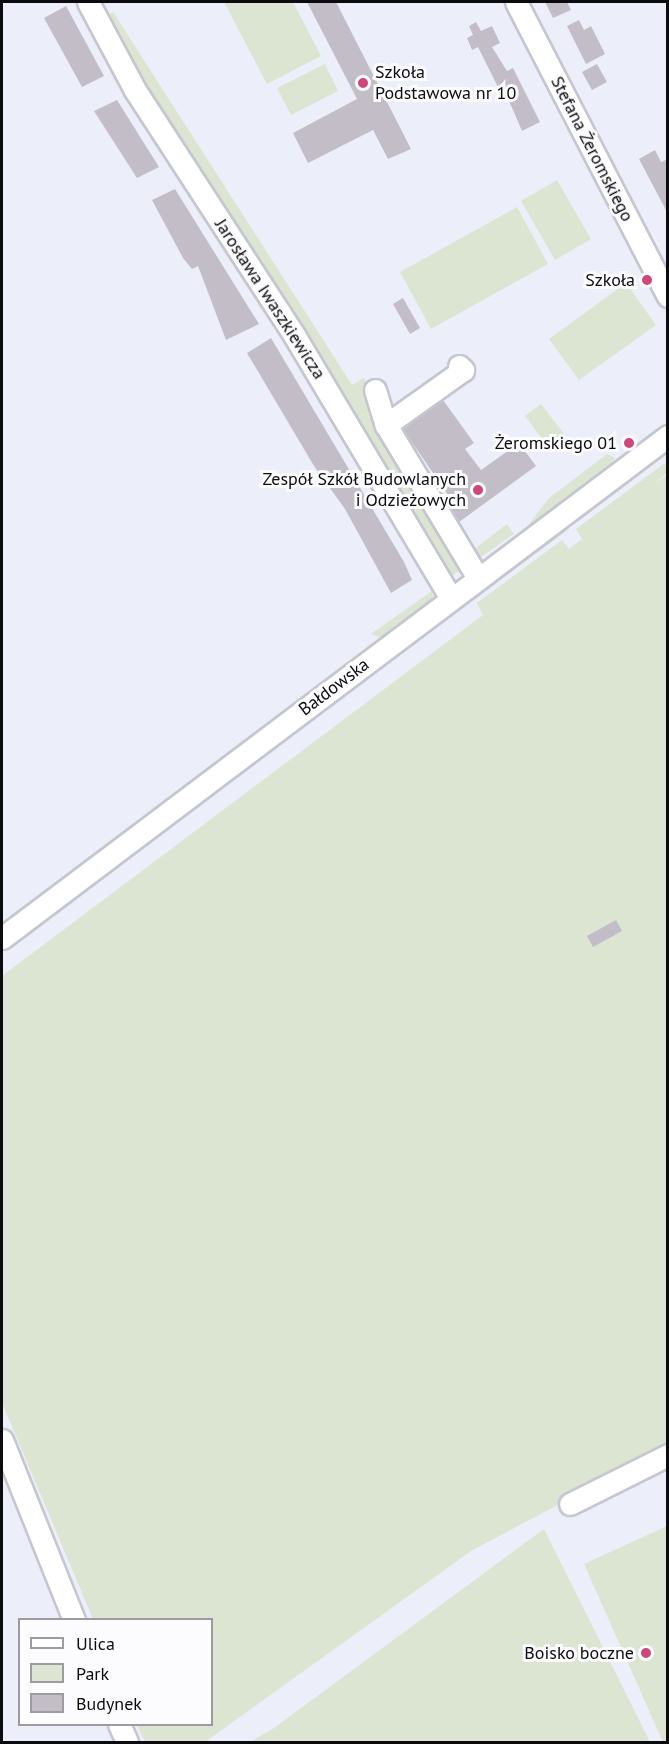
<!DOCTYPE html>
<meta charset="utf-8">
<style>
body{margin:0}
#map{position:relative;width:669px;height:1744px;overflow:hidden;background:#eceff9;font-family:"PT Sans",sans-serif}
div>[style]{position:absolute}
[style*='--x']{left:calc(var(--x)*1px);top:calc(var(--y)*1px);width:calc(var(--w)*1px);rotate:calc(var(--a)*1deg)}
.green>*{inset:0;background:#dbe5d1}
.building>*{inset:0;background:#c3bdc7}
.roads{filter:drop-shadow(2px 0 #c4c6d0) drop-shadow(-2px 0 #c4c6d0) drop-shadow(0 2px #c4c6d0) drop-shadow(0 -2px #c4c6d0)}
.minor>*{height:21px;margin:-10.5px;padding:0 10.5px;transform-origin:10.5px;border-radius:10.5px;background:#fff}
.dots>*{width:16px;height:16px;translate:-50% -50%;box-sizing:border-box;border:3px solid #fcfcfe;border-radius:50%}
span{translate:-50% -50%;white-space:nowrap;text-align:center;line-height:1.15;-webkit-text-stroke:6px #fcfcfe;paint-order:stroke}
.poi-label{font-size:18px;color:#0b0b0f}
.left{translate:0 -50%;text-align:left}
.right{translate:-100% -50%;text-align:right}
.street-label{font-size:18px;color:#0b0b0f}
.frame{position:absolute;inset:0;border:3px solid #0b0b0f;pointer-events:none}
.legend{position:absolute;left:18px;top:1618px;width:195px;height:108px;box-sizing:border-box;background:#fcfcfe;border:2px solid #9c9c9e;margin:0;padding:8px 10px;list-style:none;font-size:18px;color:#0b0b0f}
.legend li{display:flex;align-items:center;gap:12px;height:30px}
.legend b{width:30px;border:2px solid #9c9c9e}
</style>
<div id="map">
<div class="green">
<div style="clip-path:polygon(224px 2px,293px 2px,321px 56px,267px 84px)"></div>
<div style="clip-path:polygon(113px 12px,352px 385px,364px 378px,466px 567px,448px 578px,171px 134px,103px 17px)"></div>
<div style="clip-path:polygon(325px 64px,338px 91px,291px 115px,277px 88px)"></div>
<div style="clip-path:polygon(557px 180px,591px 239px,555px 260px,521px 201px)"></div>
<div style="clip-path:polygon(517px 207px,548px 264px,431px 329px,400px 272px)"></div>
<div style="clip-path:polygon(626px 283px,656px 325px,579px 380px,549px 339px)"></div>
<div style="clip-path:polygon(541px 404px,565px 435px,548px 447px,525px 416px)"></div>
<div style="clip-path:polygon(667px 446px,667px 454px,577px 522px,576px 519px)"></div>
<div style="clip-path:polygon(607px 454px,615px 458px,597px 480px,482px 565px,478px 564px,521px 535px,548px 499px)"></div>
<div style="clip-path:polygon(665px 463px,667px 473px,653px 485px,667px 475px,667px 1447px,471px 1551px,205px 1742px,145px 1742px,137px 1725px,212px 1724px,212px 1620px,93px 1619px,2px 1403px,2px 976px,483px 615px,477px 603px,562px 540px,569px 549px,582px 539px,576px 529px)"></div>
<div style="clip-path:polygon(507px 524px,514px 534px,474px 562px,468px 554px)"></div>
<div style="clip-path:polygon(565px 524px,569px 529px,474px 600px,471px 597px)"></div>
<div style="clip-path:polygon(432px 591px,434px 601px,384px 639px,371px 634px)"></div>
<div style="clip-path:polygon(667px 1526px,668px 1742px,663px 1742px,584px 1564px)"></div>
<div style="clip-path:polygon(544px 1529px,650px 1742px,250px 1742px,274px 1728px)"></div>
</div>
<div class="building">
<div style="clip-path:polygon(307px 2px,336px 2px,411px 149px,388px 159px,373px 130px,308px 163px,293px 133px,357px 99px)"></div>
<div style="clip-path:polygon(545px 2px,567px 2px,571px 10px,553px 18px)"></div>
<div style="clip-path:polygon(66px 6px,104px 76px,82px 87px,44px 18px)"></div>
<div style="clip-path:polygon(579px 20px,584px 30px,591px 26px,605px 54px,586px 64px,567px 26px)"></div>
<div style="clip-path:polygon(476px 22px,481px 31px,492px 26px,500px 43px,492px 47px,507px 71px,513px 68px,540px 122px,522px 131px,503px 87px,499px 89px,478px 47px,472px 50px,467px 38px,473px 35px,469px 26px)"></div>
<div style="clip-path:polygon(597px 64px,607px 82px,592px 90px,582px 72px)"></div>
<div style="clip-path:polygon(117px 100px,159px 167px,137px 178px,94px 111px)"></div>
<div style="clip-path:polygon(655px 150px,661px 162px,668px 159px,668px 214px,639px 159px)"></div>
<div style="clip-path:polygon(175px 189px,259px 324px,226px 340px,198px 266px,192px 269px,183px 258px,152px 200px)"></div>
<div style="clip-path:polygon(403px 298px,420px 328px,410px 334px,393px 304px)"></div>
<div style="clip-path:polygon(271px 338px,404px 562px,412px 580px,391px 593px,345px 509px,314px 466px,247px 353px)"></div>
<div style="clip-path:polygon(443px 400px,474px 443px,465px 449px,481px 470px,519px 443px,536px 466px,459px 522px,444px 498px,448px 495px,403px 429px)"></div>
<div style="clip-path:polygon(616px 920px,622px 931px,593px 947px,587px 936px)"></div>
</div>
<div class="roads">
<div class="minor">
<div style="--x:88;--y:2;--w:100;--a:61.9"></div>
<div style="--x:135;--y:90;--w:292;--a:57"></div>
<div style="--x:294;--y:335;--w:306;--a:59.2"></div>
<div style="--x:516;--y:2;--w:331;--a:62.7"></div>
<div style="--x:459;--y:366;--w:6;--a:45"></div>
<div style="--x:463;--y:370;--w:95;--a:144.5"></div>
<div style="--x:386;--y:425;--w:179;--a:59"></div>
<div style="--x:375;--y:390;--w:37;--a:73"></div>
<div style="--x:2;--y:938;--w:834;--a:-37.01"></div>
<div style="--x:2;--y:1440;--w:194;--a:68.2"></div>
<div style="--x:570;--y:1504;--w:110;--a:-26.6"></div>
<div style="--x:119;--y:1724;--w:20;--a:66"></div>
</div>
</div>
<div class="dots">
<div style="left:363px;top:83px;background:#cf457c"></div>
<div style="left:647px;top:280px;background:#cf457c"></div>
<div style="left:629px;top:443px;background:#cf457c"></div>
<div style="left:478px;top:490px;background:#cf457c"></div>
<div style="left:646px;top:1653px;background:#cf457c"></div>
</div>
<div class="poi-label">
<span class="left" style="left:375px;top:83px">Szkoła<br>Podstawowa nr 10</span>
<span class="right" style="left:635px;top:280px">Szkoła</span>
<span class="right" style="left:617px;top:443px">Żeromskiego 01</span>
<span class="right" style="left:466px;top:490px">Zespół Szkół Budowlanych<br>i Odzieżowych</span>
<span class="right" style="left:634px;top:1653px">Boisko boczne</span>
</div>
<div class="street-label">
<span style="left:592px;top:149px;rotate:63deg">Stefana Żeromskiego</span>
<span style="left:270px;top:299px;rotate:57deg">Jarosława Iwaszkiewicza</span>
<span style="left:334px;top:687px;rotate:-37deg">Bałdowska</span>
</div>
<div class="frame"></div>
<ul class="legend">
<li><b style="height:8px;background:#fff"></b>Ulica</li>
<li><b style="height:16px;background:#dbe5d1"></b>Park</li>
<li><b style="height:16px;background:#c3bdc7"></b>Budynek</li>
</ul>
</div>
